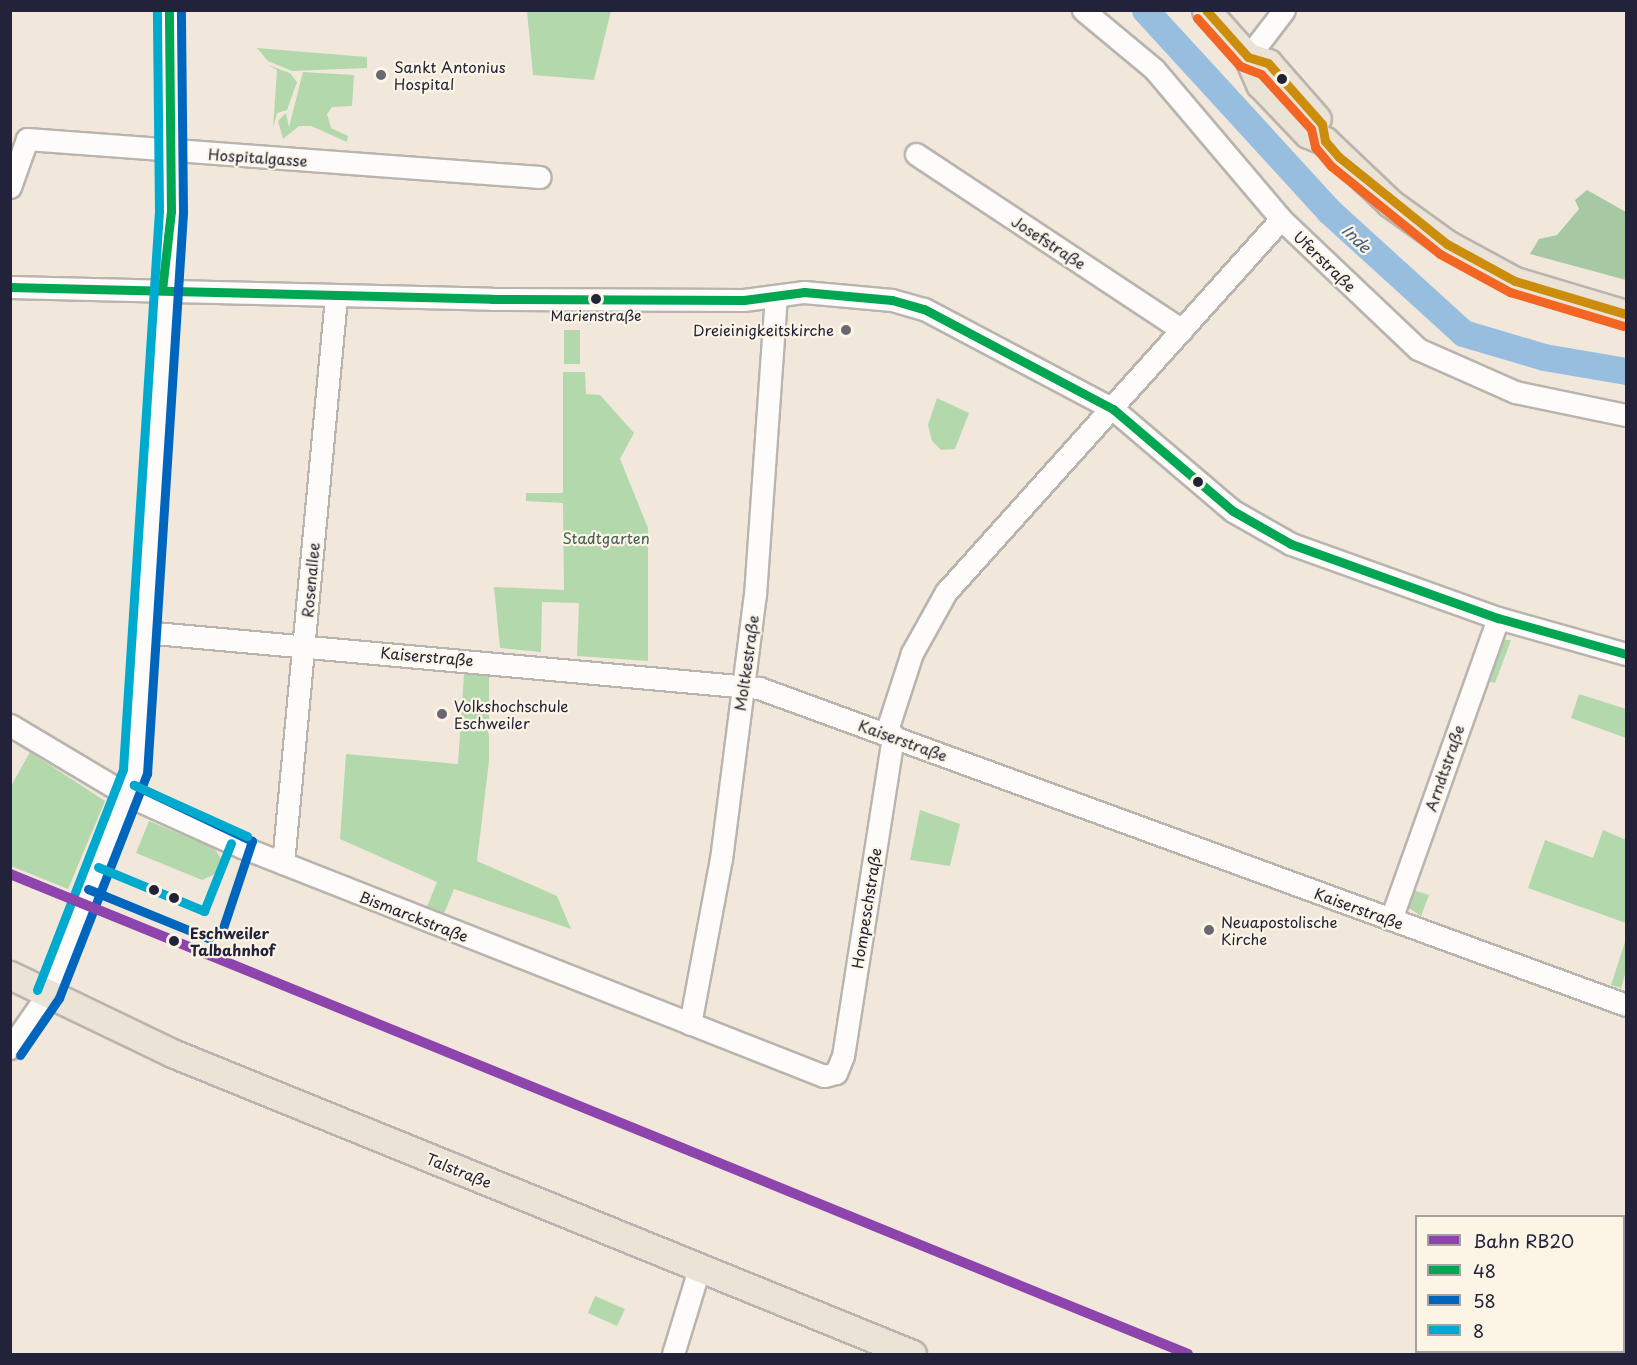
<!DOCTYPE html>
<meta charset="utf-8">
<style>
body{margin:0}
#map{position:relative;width:1637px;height:1365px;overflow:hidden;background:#f1e8db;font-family:"Playpen Sans",sans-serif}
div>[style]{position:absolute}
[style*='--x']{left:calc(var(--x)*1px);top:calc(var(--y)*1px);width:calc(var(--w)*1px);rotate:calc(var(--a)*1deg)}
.green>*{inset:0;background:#b3d8ac}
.forest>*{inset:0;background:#a6c8a2}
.river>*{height:27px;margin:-13.5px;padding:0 13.5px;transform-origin:13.5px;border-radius:13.5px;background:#97bedf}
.roads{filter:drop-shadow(2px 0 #b9b4ae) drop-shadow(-2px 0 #b9b4ae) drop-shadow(0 2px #b9b4ae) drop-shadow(0 -2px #b9b4ae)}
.minor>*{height:21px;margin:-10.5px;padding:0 10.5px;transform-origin:10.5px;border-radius:10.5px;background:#fdfcfa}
.major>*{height:27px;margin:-13.5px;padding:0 13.5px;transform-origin:13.5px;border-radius:13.5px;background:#eae3d6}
.bus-1>*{height:9px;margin:-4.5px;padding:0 4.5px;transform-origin:4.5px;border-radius:4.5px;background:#00a651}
.bus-2>*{height:9px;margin:-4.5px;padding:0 4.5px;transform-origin:4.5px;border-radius:4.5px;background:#0065bd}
.bus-3>*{height:9px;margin:-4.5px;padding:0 4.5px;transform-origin:4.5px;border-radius:4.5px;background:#00a9ce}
.bus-4>*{height:9px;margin:-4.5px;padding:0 4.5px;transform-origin:4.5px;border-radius:4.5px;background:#cc8c0c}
.bus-5>*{height:9px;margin:-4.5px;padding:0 4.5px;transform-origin:4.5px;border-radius:4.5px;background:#f26522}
.rail-1>*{height:10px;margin:-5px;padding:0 5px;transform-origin:5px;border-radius:5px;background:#8e44ad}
.dots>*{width:16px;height:16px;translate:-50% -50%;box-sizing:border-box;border:3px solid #fcf5e5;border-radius:50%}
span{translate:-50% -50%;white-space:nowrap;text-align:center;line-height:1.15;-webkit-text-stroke:4.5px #fcf5e5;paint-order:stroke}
.bus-label{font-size:14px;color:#22223b}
.poi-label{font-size:15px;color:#22223b}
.left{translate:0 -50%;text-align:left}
.right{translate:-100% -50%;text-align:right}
.street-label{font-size:15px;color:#22223b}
.park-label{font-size:15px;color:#435d55}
.stop-label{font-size:15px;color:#22223b;font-weight:700}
.water-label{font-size:16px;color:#41597d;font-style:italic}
.frame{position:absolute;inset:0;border:12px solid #22223b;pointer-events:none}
.legend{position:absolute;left:1415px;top:1215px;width:210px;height:138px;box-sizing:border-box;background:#fcf5e5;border:2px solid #a5a1a1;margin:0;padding:8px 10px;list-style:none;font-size:18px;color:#22223b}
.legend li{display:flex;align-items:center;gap:12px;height:30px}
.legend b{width:30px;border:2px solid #a5a1a1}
</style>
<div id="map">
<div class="green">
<div style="clip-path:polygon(527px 11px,611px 11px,594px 80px,533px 75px)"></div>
<div style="clip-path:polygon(257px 48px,367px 57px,367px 68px,292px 71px,268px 61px)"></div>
<div style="clip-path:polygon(268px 65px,290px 73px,297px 82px,287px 110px,277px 113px,273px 128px,277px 70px)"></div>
<div style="clip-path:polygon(303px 72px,354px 75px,352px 106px,332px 107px,327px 114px,331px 128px,348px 136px,347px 142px,311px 126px,299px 126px,283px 139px,278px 121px,286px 113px,289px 127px)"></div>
<div style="clip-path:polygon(564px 330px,580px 330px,580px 364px,564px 364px)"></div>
<div style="clip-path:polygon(563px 372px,585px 372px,586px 394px,600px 395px,634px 433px,620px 459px,648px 528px,648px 661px,577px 656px,579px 603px,542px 602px,541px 652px,500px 648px,494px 587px,564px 590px,563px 503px,526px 501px,526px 493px,563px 493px)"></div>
<div style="clip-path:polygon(937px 398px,969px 413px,955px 449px,941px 450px,932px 441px,928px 425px)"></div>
<div style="clip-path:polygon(1501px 640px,1511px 640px,1495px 683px,1485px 680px)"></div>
<div style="clip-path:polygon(465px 659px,489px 662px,489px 761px,477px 861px,557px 896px,571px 929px,454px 889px,439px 926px,422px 919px,437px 882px,340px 839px,346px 754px,458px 764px)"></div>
<div style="clip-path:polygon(1579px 694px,1626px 709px,1626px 738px,1571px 718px)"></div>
<div style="clip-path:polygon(30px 752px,105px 801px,68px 889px,11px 866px,11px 786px)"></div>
<div style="clip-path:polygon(920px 810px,960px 824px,950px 866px,910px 860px)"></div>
<div style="clip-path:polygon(149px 821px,214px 848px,222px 860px,220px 872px,202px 880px,136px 853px)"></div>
<div style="clip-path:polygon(1603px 830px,1626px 840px,1626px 923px,1528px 888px,1545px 840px,1593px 858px)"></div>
<div style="clip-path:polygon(1409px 889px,1429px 895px,1421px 916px,1406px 906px)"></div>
<div style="clip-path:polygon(1626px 939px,1626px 971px,1621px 988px,1611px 985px)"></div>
<div style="clip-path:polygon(595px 1296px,625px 1309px,617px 1326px,588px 1313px)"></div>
</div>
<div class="forest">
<div style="clip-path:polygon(1587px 190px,1626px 212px,1626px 280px,1530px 254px,1539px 239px,1557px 235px,1579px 209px,1575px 200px)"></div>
</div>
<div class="river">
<div style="--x:1145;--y:10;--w:273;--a:47.5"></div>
<div style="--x:1329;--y:211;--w:181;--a:42.3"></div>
<div style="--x:1463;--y:333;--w:84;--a:16.5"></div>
<div style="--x:1544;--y:357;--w:83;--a:9.7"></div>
</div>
<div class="roads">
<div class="minor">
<div style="--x:1083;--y:10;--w:92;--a:39.7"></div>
<div style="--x:1154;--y:69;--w:197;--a:49.7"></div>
<div style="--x:1281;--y:219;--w:189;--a:43.5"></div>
<div style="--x:1418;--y:349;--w:106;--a:23.9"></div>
<div style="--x:1515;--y:392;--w:113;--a:11.7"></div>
<div style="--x:1248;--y:57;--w:59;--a:-52.5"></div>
<div style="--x:916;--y:154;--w:319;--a:33.5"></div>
<div style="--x:10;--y:187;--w:51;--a:-70.5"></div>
<div style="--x:27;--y:139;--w:514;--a:4.24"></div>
<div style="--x:10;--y:287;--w:482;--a:1.4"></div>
<div style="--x:492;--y:299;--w:252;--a:0.2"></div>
<div style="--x:744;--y:300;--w:61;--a:-7.6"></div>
<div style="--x:804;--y:292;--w:88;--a:5.2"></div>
<div style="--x:892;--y:300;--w:33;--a:16"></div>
<div style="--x:924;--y:309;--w:214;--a:27.9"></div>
<div style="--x:1113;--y:409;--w:157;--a:40.4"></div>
<div style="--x:1233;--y:511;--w:67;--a:29.6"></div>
<div style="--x:1291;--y:544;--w:220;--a:19.7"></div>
<div style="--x:1498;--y:618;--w:133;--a:15.7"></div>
<div style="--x:143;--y:632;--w:619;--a:5.19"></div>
<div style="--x:759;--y:688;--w:923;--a:20.08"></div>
<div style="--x:10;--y:725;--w:139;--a:30.8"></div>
<div style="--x:129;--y:796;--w:124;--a:24.3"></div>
<div style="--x:242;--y:847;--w:625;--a:21.48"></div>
<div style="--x:824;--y:1076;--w:12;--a:-14"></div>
<div style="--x:836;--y:1073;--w:18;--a:-68"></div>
<div style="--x:843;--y:1056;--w:325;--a:-81.1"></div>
<div style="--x:886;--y:733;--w:84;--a:-72"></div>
<div style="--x:912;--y:653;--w:70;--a:-60.9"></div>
<div style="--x:946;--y:592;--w:501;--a:-48.07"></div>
<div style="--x:283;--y:863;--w:568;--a:-84.65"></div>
<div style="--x:1391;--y:919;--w:319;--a:-70.4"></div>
<div style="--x:690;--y:1024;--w:168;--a:-79.4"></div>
<div style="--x:721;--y:859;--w:266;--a:-82.7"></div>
<div style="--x:755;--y:595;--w:298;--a:-86"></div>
<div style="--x:10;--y:1048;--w:66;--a:-54.9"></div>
<div style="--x:48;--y:994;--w:238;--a:-68.6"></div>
<div style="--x:135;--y:772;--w:562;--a:-86.33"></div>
<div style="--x:171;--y:211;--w:201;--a:-90.6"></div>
<div style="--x:673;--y:1354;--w:89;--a:-73"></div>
</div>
<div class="major">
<div style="--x:1206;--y:10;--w:63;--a:48.2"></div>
<div style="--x:1248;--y:57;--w:30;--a:66"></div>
<div style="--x:1260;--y:84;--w:69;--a:46.2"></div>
<div style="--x:1308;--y:134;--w:18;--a:22"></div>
<div style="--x:1325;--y:141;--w:90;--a:43.6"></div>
<div style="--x:1390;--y:203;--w:70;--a:35.7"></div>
<div style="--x:1447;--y:244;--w:77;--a:28.6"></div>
<div style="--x:1515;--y:281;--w:116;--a:16.6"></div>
<div style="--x:1248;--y:57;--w:21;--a:17"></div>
<div style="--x:1268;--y:63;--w:74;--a:48.8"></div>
<div style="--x:10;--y:975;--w:180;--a:25.7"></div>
<div style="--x:172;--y:1053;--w:799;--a:22.13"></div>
</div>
</div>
<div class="bus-1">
<div style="--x:10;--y:287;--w:482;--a:1.4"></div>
<div style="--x:492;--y:299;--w:252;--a:0.2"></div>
<div style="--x:744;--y:300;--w:61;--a:-7.6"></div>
<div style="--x:804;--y:292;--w:88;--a:5.2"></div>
<div style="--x:892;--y:300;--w:33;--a:16"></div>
<div style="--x:924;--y:309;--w:214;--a:27.9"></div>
<div style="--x:1113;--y:409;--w:157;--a:40.4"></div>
<div style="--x:1233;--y:511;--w:67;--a:29.6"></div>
<div style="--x:1291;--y:544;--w:220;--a:19.7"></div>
<div style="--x:1498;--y:618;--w:133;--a:15.7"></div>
<div style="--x:162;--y:290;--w:80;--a:-83.5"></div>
<div style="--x:171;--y:211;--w:201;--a:-90.6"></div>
</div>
<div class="bus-2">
<div style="--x:88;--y:889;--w:130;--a:22.2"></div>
<div style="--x:208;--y:938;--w:16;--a:-27"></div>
<div style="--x:222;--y:931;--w:95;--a:-71.6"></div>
<div style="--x:252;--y:841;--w:131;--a:-154.6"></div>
<div style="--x:20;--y:1055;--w:69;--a:-55.6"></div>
<div style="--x:59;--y:998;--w:241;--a:-68.6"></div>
<div style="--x:147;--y:774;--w:563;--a:-86.33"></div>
<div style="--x:183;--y:212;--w:202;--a:-90.6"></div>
</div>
<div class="bus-3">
<div style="--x:134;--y:785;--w:124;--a:24.3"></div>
<div style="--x:98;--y:867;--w:115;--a:22.5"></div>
<div style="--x:204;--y:911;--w:73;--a:-68.3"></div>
<div style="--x:37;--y:990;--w:237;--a:-68.7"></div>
<div style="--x:123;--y:769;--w:559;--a:-86.31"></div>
<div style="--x:159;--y:211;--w:201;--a:-90.6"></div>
</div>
<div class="bus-4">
<div style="--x:1206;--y:10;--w:63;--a:48.2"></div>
<div style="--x:1248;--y:57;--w:21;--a:17"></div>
<div style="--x:1268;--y:63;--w:81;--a:48.5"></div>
<div style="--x:1322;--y:124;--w:17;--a:80"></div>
<div style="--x:1325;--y:141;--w:21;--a:49"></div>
<div style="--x:1339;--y:157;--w:139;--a:38.9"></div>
<div style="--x:1447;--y:244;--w:77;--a:28.6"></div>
<div style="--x:1515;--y:281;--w:116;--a:16.6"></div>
</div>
<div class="bus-5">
<div style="--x:1197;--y:18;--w:64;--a:48.1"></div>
<div style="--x:1240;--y:66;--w:22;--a:21"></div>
<div style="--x:1261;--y:74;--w:74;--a:47.7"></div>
<div style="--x:1311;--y:129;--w:18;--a:77"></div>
<div style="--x:1315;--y:147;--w:25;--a:50"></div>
<div style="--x:1331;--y:166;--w:140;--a:38.9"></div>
<div style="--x:1440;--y:254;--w:80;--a:28.5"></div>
<div style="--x:1510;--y:292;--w:118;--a:16.7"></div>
</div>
<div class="rail-1">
<div style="--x:10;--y:874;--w:1272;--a:22.17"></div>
</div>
<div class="dots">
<div style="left:381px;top:75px;background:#6a6773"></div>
<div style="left:1282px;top:79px;background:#22223b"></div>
<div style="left:596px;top:299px;background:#22223b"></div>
<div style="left:846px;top:330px;background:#6a6773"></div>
<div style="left:1198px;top:482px;background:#22223b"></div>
<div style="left:442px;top:714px;background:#6a6773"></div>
<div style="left:154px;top:890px;background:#22223b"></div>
<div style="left:174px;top:898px;background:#22223b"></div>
<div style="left:1209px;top:930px;background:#6a6773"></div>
<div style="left:174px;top:941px;background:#22223b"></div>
</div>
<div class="bus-label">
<span style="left:596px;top:316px">Marienstraße</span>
</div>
<div class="poi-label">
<span class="left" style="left:394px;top:75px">Sankt Antonius<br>Hospital</span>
<span class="right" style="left:834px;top:330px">Dreieinigkeitskirche</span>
<span class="left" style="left:454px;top:714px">Volkshochschule<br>Eschweiler</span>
<span class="left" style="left:1221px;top:930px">Neuapostolische<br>Kirche</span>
</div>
<div class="street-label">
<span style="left:258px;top:157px;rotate:4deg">Hospitalgasse</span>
<span style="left:1049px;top:242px;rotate:33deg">Josefstraße</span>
<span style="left:1325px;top:261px;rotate:44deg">Uferstraße</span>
<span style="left:310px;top:580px;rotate:-85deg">Rosenallee</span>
<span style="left:427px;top:656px;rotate:5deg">Kaiserstraße</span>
<span style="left:746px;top:663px;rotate:-82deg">Moltkestraße</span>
<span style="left:903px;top:740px;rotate:20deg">Kaiserstraße</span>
<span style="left:1444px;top:768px;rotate:-71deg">Arndtstraße</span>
<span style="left:866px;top:908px;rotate:-81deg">Hompeschstraße</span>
<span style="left:1359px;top:908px;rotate:20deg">Kaiserstraße</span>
<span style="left:414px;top:916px;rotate:21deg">Bismarckstraße</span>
<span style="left:459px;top:1170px;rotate:22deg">Talstraße</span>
</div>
<div class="park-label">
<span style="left:606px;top:538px">Stadtgarten</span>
</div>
<div class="stop-label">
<span class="left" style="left:190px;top:941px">Eschweiler<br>Talbahnhof</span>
</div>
<div class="water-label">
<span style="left:1357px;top:238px;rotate:44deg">Inde</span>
</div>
<div class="frame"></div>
<ul class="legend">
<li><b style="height:8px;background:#8e44ad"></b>Bahn RB20</li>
<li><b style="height:8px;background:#00a651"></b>48</li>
<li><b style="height:8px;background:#0065bd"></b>58</li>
<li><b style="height:8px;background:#00a9ce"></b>8</li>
</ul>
</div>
